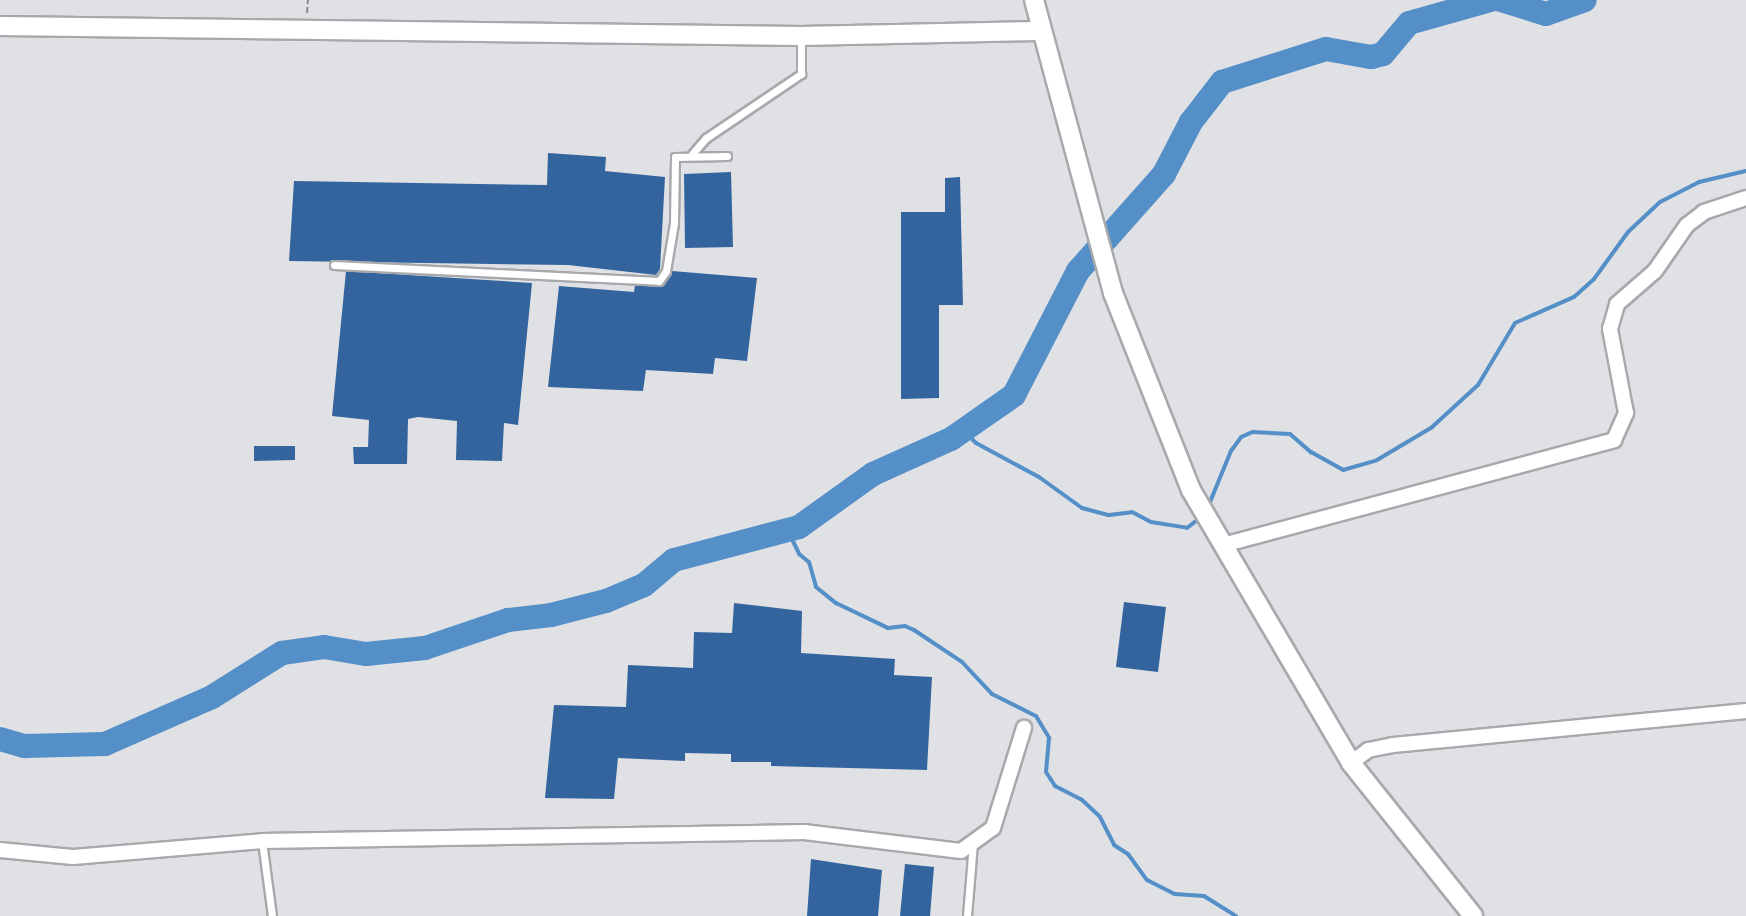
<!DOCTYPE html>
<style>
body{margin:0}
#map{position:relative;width:1746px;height:916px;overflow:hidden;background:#dfe1e5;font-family:"Noto Sans",sans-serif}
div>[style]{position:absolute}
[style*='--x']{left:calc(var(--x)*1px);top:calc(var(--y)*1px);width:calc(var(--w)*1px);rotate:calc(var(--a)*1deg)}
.stream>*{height:4px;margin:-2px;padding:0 2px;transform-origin:2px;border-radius:2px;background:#558fc8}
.river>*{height:24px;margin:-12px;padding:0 12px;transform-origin:12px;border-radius:12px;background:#558fc8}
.building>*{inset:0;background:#34649d}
.path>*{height:2px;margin-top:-1px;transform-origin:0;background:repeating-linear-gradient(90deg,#898b8d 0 6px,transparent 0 9px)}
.roads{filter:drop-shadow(2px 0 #a7a9ac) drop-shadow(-2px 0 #a7a9ac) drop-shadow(0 2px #a7a9ac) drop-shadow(0 -2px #a7a9ac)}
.lane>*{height:7px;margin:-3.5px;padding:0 3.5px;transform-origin:3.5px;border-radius:3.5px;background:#fff}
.street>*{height:14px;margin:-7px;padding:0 7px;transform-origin:7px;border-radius:7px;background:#fff}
.secondary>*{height:18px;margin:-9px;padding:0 9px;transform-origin:9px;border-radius:9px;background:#fff}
span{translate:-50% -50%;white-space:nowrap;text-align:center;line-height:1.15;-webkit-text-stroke:6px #fff;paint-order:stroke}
</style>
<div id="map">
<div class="stream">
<div style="--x:963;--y:430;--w:18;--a:45"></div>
<div style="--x:976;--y:443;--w:72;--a:28.4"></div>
<div style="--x:1039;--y:477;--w:53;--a:35.8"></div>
<div style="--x:1082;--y:508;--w:28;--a:15"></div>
<div style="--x:1109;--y:515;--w:23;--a:-7"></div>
<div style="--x:1132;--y:512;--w:21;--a:28"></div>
<div style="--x:1151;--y:522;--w:36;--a:9"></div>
<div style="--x:1187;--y:528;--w:16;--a:-38"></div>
<div style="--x:1208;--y:507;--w:61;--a:-67.7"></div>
<div style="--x:1231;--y:451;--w:17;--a:-54"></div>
<div style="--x:1241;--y:437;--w:13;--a:-23"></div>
<div style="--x:1253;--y:432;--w:37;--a:3"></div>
<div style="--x:1290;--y:434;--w:28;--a:41"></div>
<div style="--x:1311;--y:452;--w:37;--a:29"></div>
<div style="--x:1343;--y:470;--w:35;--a:-16"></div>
<div style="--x:1377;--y:460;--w:63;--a:-30.7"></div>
<div style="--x:1431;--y:428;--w:64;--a:-42.5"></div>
<div style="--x:1478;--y:385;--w:72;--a:-59.2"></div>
<div style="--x:1515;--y:323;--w:64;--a:-23.8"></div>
<div style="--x:1574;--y:297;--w:27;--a:-42"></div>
<div style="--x:1594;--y:279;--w:58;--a:-54.1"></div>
<div style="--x:1628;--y:232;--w:44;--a:-43.2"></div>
<div style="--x:1660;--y:202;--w:44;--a:-27.1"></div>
<div style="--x:1699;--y:182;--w:48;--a:-13.2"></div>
<div style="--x:788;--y:531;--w:25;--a:64"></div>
<div style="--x:799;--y:554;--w:13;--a:39"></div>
<div style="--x:809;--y:562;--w:26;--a:74"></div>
<div style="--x:816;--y:587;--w:26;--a:39"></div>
<div style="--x:836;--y:603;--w:58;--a:25.7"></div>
<div style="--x:888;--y:628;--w:17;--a:-7"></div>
<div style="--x:905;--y:626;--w:10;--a:24"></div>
<div style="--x:914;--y:630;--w:58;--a:33.7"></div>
<div style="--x:962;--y:662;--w:44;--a:46.8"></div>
<div style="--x:992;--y:694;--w:49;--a:26.6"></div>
<div style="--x:1036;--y:716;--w:26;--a:59"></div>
<div style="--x:1049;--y:738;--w:34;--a:95"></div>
<div style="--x:1046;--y:772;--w:17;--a:57"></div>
<div style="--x:1055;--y:786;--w:29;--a:27"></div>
<div style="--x:1081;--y:799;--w:26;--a:43"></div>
<div style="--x:1100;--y:817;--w:31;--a:63"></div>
<div style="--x:1114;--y:845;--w:17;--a:33"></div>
<div style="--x:1128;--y:854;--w:32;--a:54"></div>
<div style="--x:1147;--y:880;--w:31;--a:27"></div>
<div style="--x:1175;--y:894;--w:29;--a:4"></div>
<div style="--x:1204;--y:896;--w:38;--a:32"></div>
</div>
<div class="river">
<div style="--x:1501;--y:0;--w:47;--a:17.3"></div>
<div style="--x:1546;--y:14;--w:41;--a:-19.7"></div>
<div style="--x:0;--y:739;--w:26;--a:16"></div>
<div style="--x:25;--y:746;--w:80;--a:-1.4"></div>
<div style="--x:105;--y:744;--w:117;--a:-23.7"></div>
<div style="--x:212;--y:697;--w:83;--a:-32.2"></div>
<div style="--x:282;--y:653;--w:42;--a:-8.1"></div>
<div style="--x:324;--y:647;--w:43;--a:9.5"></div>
<div style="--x:366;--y:654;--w:59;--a:-5.8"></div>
<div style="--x:425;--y:648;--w:88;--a:-18.6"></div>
<div style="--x:508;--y:620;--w:43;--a:-6.6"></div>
<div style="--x:551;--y:615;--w:57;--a:-14.3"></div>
<div style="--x:606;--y:601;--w:41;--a:-22.8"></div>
<div style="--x:644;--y:585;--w:39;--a:-40"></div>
<div style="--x:674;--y:560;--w:129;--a:-14.8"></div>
<div style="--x:799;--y:527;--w:91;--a:-35.6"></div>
<div style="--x:873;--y:474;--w:85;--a:-24.2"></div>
<div style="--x:951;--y:439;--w:77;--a:-34.9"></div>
<div style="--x:1014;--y:395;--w:140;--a:-62.7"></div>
<div style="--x:1078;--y:271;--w:130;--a:-48.4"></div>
<div style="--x:1164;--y:174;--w:59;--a:-62.6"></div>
<div style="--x:1191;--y:122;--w:51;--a:-52.2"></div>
<div style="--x:1222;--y:82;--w:109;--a:-17.6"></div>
<div style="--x:1326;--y:49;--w:46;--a:10.1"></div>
<div style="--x:1371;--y:57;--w:12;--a:-14"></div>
<div style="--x:1383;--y:54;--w:40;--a:-50"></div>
<div style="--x:1409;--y:23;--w:85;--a:-15.7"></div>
</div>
<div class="building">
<div style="clip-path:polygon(548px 153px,606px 157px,605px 171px,665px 177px,660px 269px,656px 275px,568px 265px,289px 261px,294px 181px,547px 185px)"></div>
<div style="clip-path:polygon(731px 172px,733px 247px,685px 248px,684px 174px)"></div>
<div style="clip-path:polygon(960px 177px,963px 305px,939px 305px,939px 398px,901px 399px,901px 212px,945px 212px,945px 178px)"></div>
<div style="clip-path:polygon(346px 271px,532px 283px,518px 425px,504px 423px,502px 461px,456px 460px,457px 421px,418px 417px,408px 419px,407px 464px,354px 464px,353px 447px,368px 447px,369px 420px,332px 416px)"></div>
<div style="clip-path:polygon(672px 271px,757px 278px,747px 361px,715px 358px,713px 374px,646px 370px,643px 391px,548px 387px,559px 286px,634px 292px,635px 285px,662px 286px)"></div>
<div style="clip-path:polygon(254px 446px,295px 446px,295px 460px,254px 461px)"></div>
<div style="clip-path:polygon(1124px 602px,1166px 607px,1158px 672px,1116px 667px)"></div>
<div style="clip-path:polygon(734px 603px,802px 611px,801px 653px,895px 659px,894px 675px,932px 677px,927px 770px,771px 766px,771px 762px,731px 762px,731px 754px,685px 753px,685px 761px,618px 758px,614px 799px,545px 798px,554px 705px,626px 707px,628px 665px,693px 668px,694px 632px,732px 633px)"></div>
<div style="clip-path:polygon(811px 859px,882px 870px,878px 916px,807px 916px)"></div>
<div style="clip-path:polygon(905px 864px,934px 867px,930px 916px,900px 916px)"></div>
</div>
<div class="path">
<div style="--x:307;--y:13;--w:13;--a:-86"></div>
</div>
<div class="roads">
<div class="lane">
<div style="--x:692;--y:154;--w:21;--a:-49"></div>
<div style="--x:706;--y:138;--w:115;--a:-34"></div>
<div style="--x:801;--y:74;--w:38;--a:-90"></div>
<div style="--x:334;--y:265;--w:325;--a:2.8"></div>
<div style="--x:659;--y:281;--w:12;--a:-55"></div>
<div style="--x:666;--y:271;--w:49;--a:-80.5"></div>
<div style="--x:674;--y:223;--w:66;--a:-89.1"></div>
<div style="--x:675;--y:157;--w:52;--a:-1.1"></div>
<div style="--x:262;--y:841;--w:76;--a:82.4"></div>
<div style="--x:967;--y:916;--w:73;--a:-85.3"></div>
</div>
<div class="street">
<div style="--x:1223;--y:545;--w:405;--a:-15"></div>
<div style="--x:1614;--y:440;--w:30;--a:-66"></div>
<div style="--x:1626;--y:413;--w:86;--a:-100.8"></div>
<div style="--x:1610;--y:329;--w:26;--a:-74"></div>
<div style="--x:1617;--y:304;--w:50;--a:-41"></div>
<div style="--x:1655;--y:271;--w:56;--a:-55.2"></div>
<div style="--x:1687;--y:225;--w:21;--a:-37"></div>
<div style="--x:1704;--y:212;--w:44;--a:-18.4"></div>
<div style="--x:1351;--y:763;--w:21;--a:-37"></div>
<div style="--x:1368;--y:750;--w:25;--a:-11"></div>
<div style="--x:1393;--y:745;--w:355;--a:-5.5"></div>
<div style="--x:0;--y:850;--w:73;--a:5.5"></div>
<div style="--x:73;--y:857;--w:190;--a:-4.8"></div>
<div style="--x:262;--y:841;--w:542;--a:-0.95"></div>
<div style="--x:804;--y:832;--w:158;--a:6.9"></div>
<div style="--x:961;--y:851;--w:39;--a:-36"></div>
<div style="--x:993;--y:828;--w:105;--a:-72.8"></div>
</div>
<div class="secondary">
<div style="--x:1034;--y:0;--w:303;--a:74.9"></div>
<div style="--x:1113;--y:293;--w:212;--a:68.4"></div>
<div style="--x:1191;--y:490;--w:316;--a:59.6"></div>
<div style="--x:1351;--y:763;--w:196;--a:51.4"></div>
<div style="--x:0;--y:26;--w:801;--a:0.72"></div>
<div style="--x:801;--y:36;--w:238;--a:-1.2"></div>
</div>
</div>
</div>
